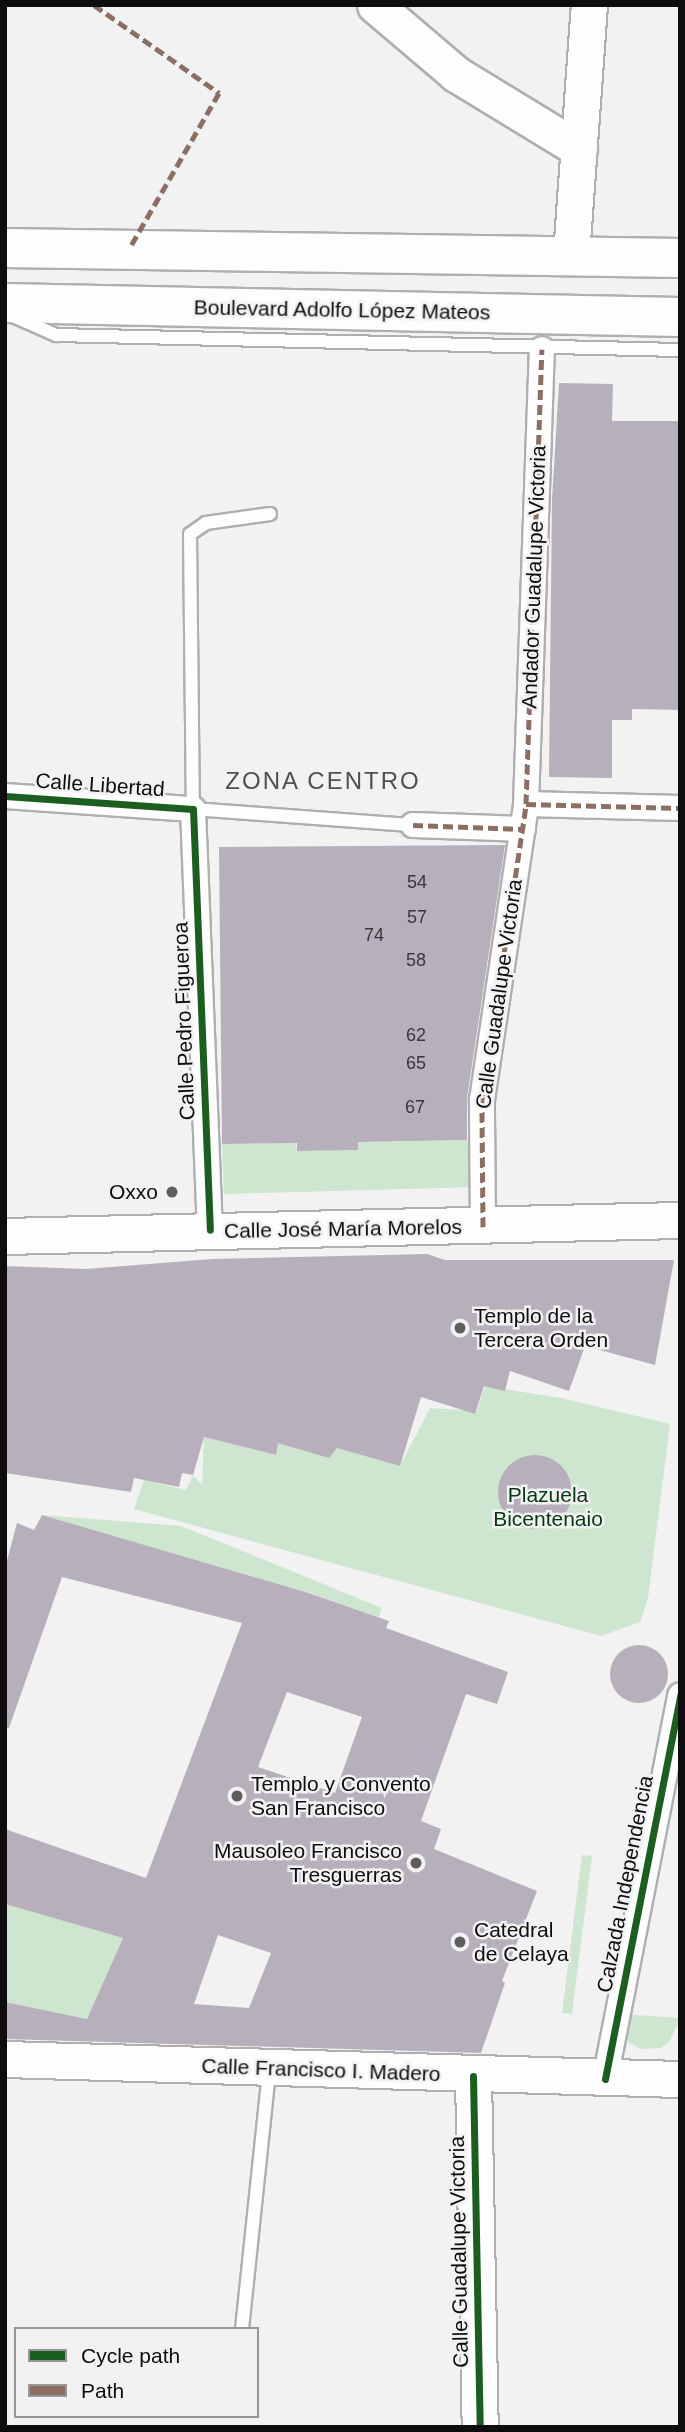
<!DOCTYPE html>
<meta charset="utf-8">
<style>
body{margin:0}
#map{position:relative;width:685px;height:2432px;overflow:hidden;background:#f2f2f2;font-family:Arial,sans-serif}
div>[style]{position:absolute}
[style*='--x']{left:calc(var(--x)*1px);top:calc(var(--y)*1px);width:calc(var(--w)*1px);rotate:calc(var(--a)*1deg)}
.green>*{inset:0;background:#cee5cf}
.building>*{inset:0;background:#b8afbc}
.round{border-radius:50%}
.roads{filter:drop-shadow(2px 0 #afafaf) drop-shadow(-2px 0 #afafaf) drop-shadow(0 2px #afafaf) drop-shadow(0 -2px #afafaf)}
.lane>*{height:12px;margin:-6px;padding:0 6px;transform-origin:6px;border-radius:6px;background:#fdfdfd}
.street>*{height:24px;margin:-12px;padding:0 12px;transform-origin:12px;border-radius:12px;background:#fdfdfd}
.secondary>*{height:35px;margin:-17.5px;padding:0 17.5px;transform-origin:17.5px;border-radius:17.5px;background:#fdfdfd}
.primary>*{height:38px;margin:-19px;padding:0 19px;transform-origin:19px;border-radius:19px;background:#fdfdfd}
.quiet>*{height:5px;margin-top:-2.5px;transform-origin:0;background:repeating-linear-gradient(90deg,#8d6e63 0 10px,transparent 0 15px)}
.cycleway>*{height:7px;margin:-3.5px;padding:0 3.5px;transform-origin:3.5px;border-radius:3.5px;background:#1b5e20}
.dots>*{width:19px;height:19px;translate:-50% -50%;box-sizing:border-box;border:4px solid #f2f1f3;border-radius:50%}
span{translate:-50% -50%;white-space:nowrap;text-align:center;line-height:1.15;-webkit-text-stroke:5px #f2f1f3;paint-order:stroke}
.number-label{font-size:18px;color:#39363a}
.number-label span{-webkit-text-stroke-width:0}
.street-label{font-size:21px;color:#0f0e0f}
.poi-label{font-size:21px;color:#0f0e0f}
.right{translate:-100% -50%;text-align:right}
.left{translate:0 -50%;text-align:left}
.park-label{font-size:21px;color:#06380f}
.quarter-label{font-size:24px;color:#514f52;letter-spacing:2px}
.frame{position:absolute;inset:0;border:7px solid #0f0e0f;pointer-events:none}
.legend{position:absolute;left:14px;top:2327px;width:245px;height:91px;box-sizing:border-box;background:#f2f1f3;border:2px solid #979698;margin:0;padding:9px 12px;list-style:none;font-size:21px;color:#0f0e0f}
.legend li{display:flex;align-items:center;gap:14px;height:35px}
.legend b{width:35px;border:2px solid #979698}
</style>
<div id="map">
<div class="green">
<div style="clip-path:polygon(475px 1140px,477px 1187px,224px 1194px,222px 1144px,296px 1143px,297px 1151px,358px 1150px,358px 1142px)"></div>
<div style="clip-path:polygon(485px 1386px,561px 1398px,670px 1424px,648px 1598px,640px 1622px,601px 1636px,134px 1509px,144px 1480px,186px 1490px,193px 1475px,202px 1485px,204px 1437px,275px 1455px,279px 1439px,328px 1458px,337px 1448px,400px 1466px,430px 1408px,477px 1411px)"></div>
<div style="clip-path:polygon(42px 1515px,181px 1526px,382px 1608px,379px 1617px)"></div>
<div style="clip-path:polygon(582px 1855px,592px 1856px,572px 2014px,562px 2013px)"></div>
<div style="clip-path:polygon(5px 1904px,123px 1938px,87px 2019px,5px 2002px)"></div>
<div style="clip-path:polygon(622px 2014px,680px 2018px,680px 2019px,669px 2042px,661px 2048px,641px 2049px,628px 2042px)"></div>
</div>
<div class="building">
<div style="clip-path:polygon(559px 383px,613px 384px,612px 421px,680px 421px,680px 710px,632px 709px,632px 720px,612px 720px,612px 778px,549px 777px,552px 500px)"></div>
<div style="clip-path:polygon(505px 845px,467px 1098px,467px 1140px,358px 1142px,358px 1150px,297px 1151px,297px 1143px,222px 1144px,219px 847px)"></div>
<div style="clip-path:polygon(427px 1254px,445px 1260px,674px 1260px,655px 1365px,585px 1346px,569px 1391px,510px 1371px,505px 1391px,484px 1386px,475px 1414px,421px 1397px,400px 1466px,337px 1448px,329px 1458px,278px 1443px,276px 1455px,204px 1437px,193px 1475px,182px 1473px,179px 1487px,134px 1478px,131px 1492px,5px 1473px,5px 1266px,86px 1269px,212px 1259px)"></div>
<div class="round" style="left:498px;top:1455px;width:74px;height:74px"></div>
<div style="clip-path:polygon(evenodd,42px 1515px,305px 1592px,389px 1621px,386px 1628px,508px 1672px,497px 1704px,466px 1694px,421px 1821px,441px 1829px,434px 1849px,537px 1891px,502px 1981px,505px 1983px,481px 2053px,5px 2039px,5px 2002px,87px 2019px,123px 1938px,5px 1904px,5px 1829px,146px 1878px,242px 1623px,62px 1577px,9px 1728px,5px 1727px,5px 1568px,17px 1523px,34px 1530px,42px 1515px,287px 1692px,362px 1717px,335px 1793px,258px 1767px,287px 1692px,42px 1515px,218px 1935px,271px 1953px,249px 2008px,194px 2004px,218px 1935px)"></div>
<div class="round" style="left:610px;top:1645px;width:58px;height:58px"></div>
</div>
<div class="roads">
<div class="lane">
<div style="--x:15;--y:317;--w:45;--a:23.7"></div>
<div style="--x:56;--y:335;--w:624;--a:1.38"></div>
<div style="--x:270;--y:514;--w:65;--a:172"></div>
<div style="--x:206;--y:523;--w:19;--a:145"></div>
<div style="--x:190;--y:534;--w:275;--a:89.4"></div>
<div style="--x:193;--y:809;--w:221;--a:4.2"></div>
<div style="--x:242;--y:2329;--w:260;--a:-84"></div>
</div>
<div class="street">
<div style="--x:5;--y:796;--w:188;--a:4"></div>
<div style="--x:193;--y:809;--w:421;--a:87.7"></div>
<div style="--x:526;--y:804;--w:154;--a:1.5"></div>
<div style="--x:413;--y:825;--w:110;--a:2.1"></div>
<div style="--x:483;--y:1227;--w:127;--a:-90.5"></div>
<div style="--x:482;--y:1100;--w:299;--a:-81.5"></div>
<div style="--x:526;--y:804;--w:455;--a:-88"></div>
<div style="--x:605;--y:2079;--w:391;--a:-78.9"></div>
</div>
<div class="secondary">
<div style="--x:375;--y:5;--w:106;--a:40.4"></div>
<div style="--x:456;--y:74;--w:144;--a:31.4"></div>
<div style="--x:571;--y:255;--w:251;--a:-85.9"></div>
<div style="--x:5;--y:1236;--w:675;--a:-1.36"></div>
<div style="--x:5;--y:2059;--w:675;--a:1.7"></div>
<div style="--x:473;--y:2076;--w:351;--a:88.9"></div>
</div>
<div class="primary">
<div style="--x:5;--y:248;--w:675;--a:0.85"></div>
<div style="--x:5;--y:303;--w:675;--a:1.19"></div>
</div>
</div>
<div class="quiet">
<div style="--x:94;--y:5;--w:153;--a:35.1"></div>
<div style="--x:219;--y:93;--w:180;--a:120"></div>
<div style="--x:526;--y:804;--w:154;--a:1.5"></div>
<div style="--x:413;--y:825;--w:110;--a:2.1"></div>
<div style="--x:483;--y:1227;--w:127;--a:-90.5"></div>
<div style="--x:482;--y:1100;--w:299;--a:-81.5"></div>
<div style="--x:526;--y:804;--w:455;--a:-88"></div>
</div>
<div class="cycleway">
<div style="--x:5;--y:796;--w:188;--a:4"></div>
<div style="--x:193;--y:809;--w:421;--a:87.7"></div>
<div style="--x:473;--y:2076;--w:351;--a:88.9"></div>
<div style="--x:605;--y:2079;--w:391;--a:-78.9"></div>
</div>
<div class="dots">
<div style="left:172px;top:1192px;background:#5e5e5e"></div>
<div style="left:460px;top:1328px;background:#5e5e5e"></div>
<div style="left:237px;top:1796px;background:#5e5e5e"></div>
<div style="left:416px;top:1863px;background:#5e5e5e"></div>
<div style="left:460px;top:1942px;background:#5e5e5e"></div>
</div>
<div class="number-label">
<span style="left:417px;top:882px">54</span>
<span style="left:417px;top:917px">57</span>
<span style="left:374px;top:935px">74</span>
<span style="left:416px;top:960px">58</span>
<span style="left:416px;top:1035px">62</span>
<span style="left:416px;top:1063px">65</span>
<span style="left:415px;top:1107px">67</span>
</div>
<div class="street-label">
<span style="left:342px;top:310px;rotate:1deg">Boulevard Adolfo López Mateos</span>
<span style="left:534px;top:577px;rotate:-88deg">Andador Guadalupe Victoria</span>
<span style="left:100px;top:785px;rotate:4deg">Calle Libertad</span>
<span style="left:499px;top:994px;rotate:-82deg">Calle Guadalupe Victoria</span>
<span style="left:184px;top:1021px;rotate:-92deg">Calle Pedro Figueroa</span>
<span style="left:343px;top:1229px;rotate:-1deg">Calle José María Morelos</span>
<span style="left:625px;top:1884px;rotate:-79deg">Calzada Independencia</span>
<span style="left:321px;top:2070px;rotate:2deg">Calle Francisco I. Madero</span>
<span style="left:459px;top:2252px;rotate:-91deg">Calle Guadalupe Victoria</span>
</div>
<div class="poi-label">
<span class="right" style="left:158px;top:1192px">Oxxo</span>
<span class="left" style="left:474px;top:1328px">Templo de la<br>Tercera Orden</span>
<span class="left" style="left:251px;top:1796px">Templo y Convento<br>San Francisco</span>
<span class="right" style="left:402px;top:1863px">Mausoleo Francisco<br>Tresguerras</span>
<span class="left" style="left:474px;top:1942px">Catedral<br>de Celaya</span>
</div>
<div class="park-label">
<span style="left:548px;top:1507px">Plazuela<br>Bicentenaio</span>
</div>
<div class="quarter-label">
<span style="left:323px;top:781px">ZONA CENTRO</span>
</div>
<div class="frame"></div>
<ul class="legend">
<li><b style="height:9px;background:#1b5e20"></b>Cycle path</li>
<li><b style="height:9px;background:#8d6e63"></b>Path</li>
</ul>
</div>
